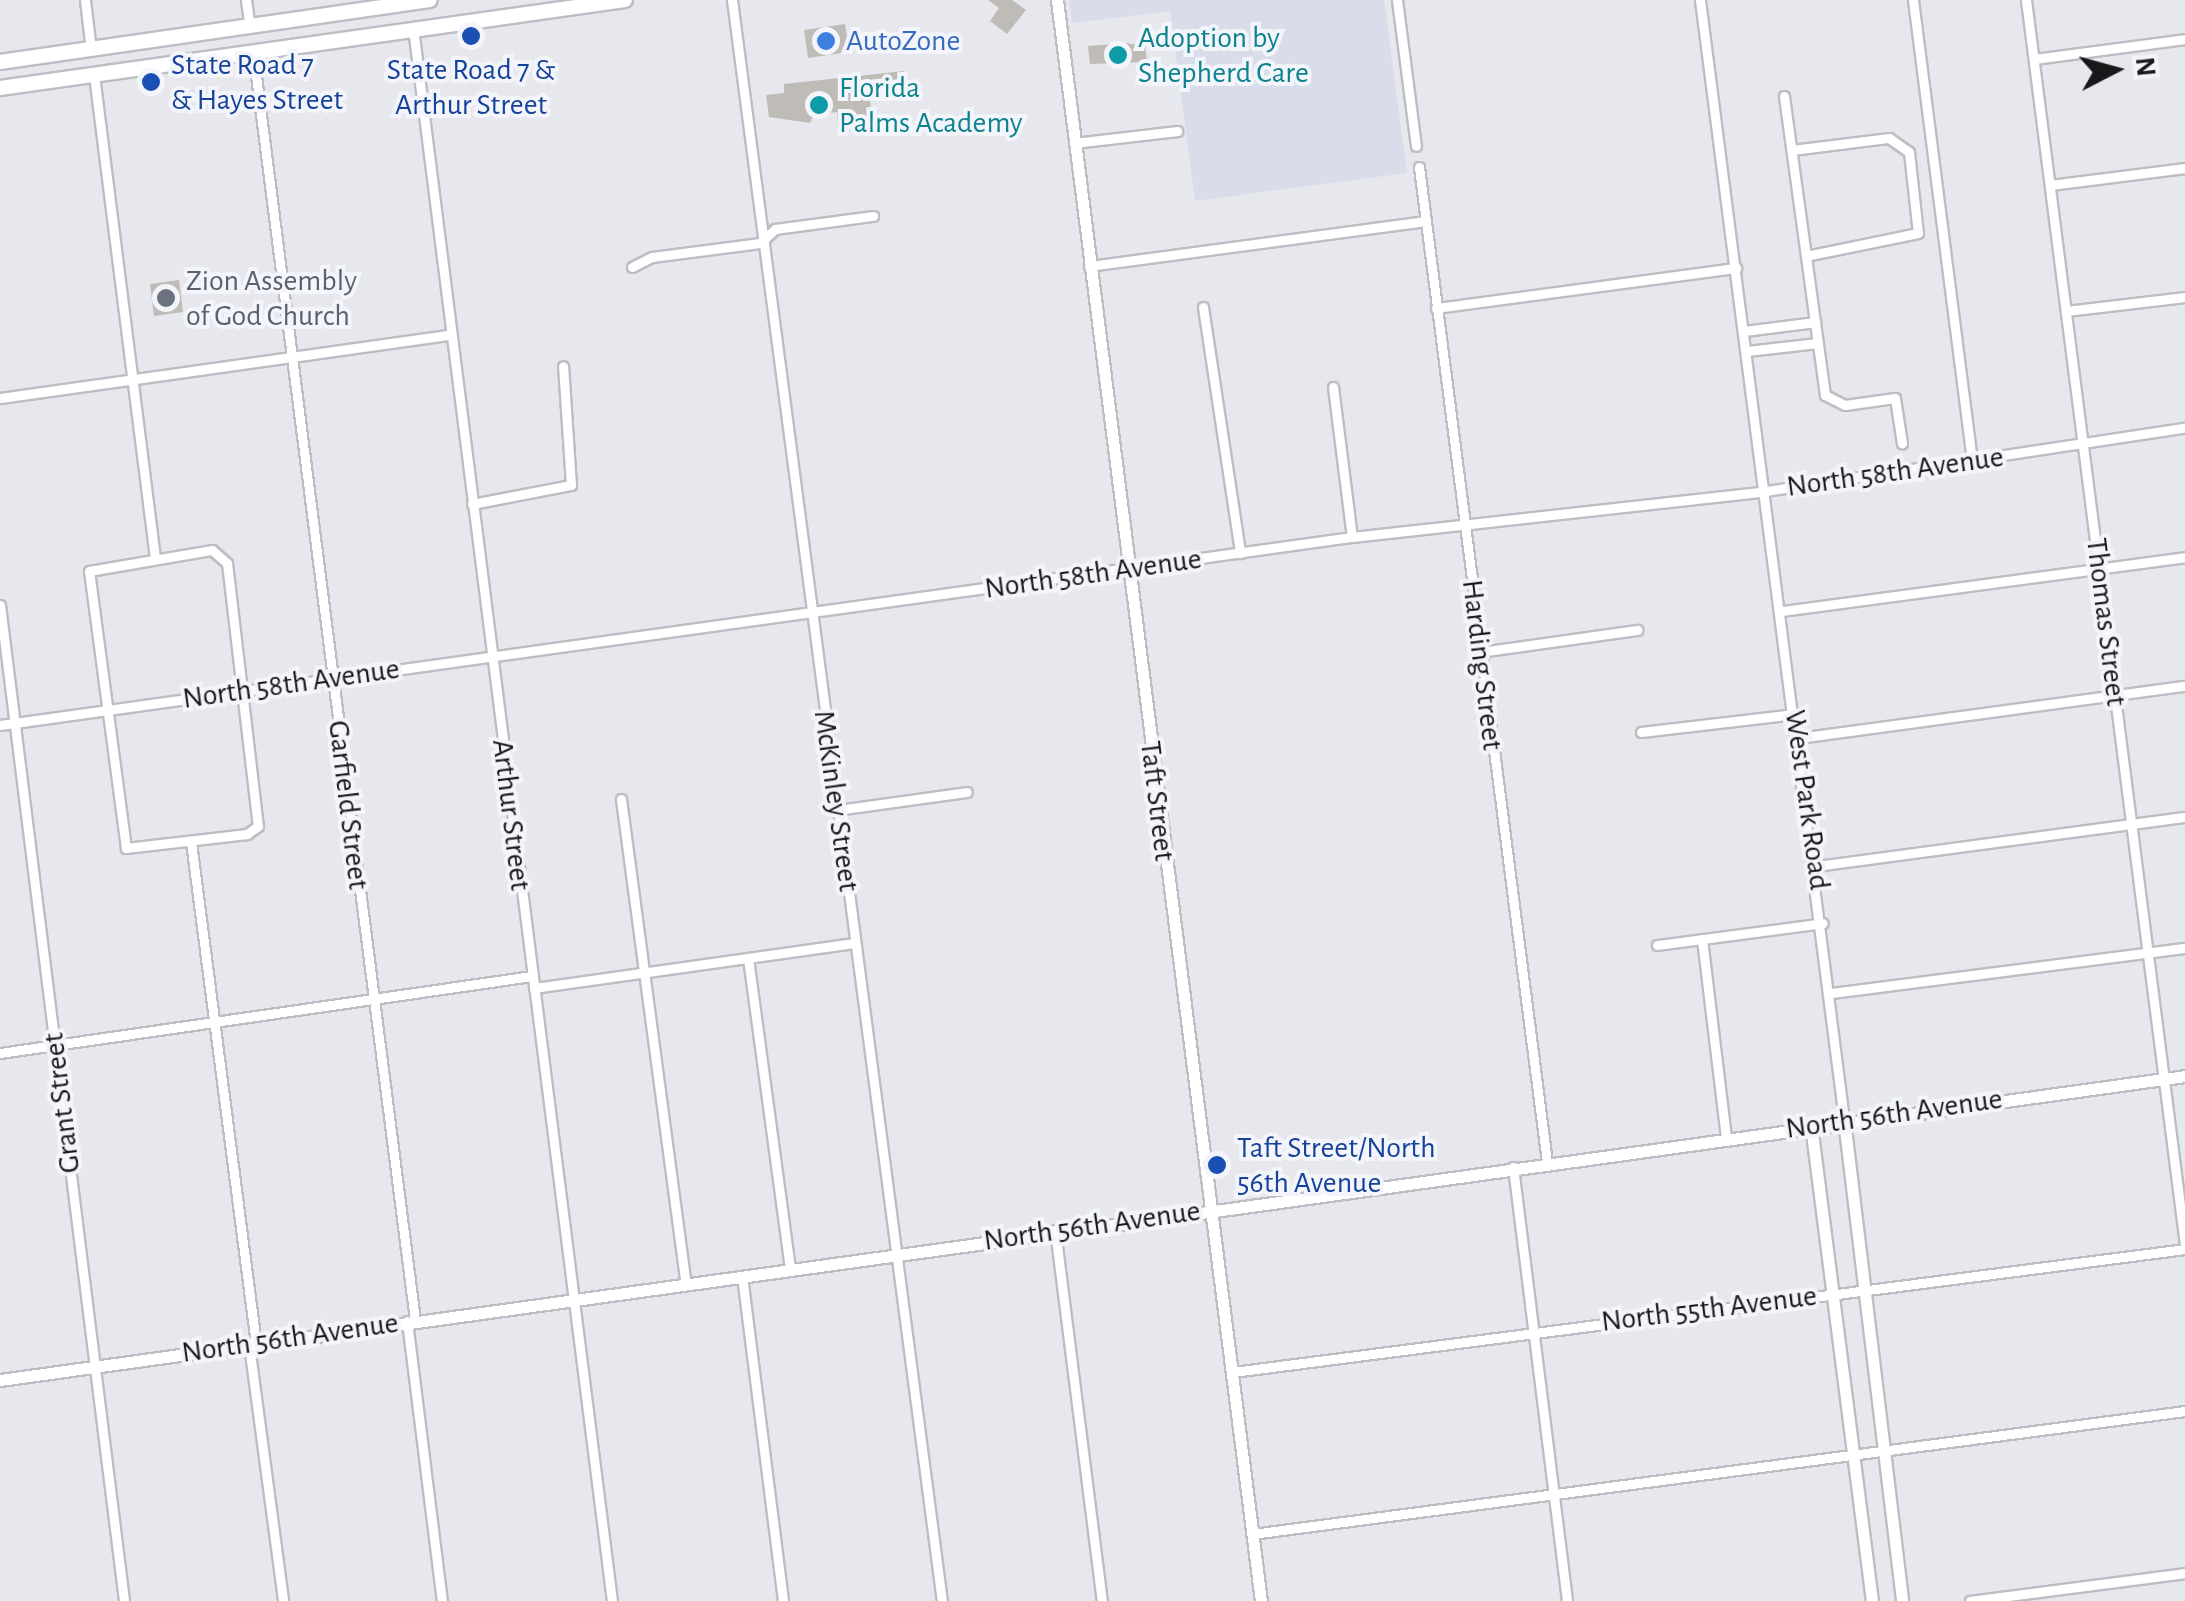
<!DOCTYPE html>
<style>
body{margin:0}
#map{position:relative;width:2185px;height:1601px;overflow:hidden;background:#e6e8ee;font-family:"Alegreya Sans",sans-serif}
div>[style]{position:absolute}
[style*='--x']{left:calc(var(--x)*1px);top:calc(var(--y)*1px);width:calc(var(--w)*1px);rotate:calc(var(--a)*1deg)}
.built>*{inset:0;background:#d9ddea}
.building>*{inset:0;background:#bfbbb6}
.roads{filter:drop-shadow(2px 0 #bcbec4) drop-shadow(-2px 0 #bcbec4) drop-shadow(0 2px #bcbec4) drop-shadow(0 -2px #bcbec4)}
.minor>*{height:9px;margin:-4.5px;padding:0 4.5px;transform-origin:4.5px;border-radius:4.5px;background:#fff}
.tertiary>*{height:11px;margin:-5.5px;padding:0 5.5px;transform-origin:5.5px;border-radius:5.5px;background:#fff}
.primary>*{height:14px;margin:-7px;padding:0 7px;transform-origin:7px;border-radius:7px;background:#fff}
.dots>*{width:28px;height:28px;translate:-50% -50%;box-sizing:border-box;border:5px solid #f3f5fb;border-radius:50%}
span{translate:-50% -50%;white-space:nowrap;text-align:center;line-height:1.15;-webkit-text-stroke:8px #f3f5fb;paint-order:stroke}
.culture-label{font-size:30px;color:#0d838f}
.left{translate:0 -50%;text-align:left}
.shop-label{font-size:30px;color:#366cbe}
.transit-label{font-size:30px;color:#164399}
.worship-label{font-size:30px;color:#5b616d}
.street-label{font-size:30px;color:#17181a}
.north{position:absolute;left:2065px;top:20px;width:100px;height:100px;-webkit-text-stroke:8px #f3f5fb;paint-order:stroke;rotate:84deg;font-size:28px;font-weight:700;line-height:40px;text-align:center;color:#17181a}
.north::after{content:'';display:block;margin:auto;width:35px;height:45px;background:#17181a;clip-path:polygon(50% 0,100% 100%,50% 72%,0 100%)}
</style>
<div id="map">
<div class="built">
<div style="clip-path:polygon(1069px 0,1384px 0,1407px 173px,1195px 201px,1170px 11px,1072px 23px)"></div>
</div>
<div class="building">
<div style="clip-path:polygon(988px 0,1012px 0,1026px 10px,1007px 34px,990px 21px,999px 8px)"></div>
<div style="clip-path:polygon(845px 24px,849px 52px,808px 58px,804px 30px)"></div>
<div style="clip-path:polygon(1126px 43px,1145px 46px,1147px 62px,1090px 64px,1088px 46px)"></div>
<div style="clip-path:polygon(904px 71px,907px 94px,870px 98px,872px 123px,838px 127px,837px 112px,814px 115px,810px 123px,769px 117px,766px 95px,784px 93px,784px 84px)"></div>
<div style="clip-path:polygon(179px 280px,183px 312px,154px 316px,150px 284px)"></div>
</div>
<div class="roads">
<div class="minor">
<div style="--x:85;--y:0;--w:50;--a:83.2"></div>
<div style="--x:246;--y:0;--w:28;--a:82"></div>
<div style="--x:732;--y:0;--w:1615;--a:82.53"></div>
<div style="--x:1397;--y:0;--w:147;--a:82.6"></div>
<div style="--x:1700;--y:0;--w:1129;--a:82.67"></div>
<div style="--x:1913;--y:0;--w:464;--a:82.7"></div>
<div style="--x:2026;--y:0;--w:1254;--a:82.72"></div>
<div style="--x:413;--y:28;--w:1586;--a:82.79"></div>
<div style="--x:253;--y:52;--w:1278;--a:82.72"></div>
<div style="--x:2034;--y:59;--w:152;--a:-7.5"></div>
<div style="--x:94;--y:75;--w:486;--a:82.8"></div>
<div style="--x:1784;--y:96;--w:302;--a:82.2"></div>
<div style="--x:1825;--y:395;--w:22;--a:27"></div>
<div style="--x:1845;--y:405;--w:50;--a:-8"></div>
<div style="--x:1895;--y:398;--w:46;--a:81.2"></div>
<div style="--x:1074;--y:143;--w:104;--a:-6.6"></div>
<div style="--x:1792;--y:150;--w:98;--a:-7.1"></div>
<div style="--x:1889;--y:138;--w:24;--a:35"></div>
<div style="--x:1909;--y:152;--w:81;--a:83.7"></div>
<div style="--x:1918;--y:233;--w:114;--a:168.4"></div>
<div style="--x:1419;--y:167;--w:1003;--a:82.67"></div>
<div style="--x:2050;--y:185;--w:136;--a:-7.2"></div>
<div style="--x:1089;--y:266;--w:339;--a:-7.6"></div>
<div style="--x:632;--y:267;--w:22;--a:-27"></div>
<div style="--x:652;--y:257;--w:109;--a:-7.4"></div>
<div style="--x:760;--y:243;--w:21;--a:-43"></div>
<div style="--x:775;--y:229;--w:99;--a:-7.6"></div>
<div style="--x:1203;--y:307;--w:249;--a:81.4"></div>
<div style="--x:1436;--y:308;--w:303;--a:-7.6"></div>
<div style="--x:2066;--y:311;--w:120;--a:-6.7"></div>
<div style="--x:1744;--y:331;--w:72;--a:-7.2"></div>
<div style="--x:1747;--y:351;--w:71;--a:-6.4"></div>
<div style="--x:1333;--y:387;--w:151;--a:82.8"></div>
<div style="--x:0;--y:398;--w:453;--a:-8"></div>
<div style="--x:472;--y:504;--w:101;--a:-10.9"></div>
<div style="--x:571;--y:485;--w:119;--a:-93.8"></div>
<div style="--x:212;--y:550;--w:20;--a:41"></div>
<div style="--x:227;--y:563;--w:265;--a:83.3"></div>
<div style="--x:258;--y:826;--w:14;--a:144"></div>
<div style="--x:247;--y:834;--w:122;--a:173.4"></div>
<div style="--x:126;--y:848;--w:279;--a:-97.6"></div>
<div style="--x:89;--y:571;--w:125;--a:-9.7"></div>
<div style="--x:0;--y:605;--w:1004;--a:82.9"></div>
<div style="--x:1782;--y:611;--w:407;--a:-7.6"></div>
<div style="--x:1480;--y:652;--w:159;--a:-8"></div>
<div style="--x:0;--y:725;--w:1365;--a:-7.92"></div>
<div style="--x:1352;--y:537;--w:417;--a:-6.3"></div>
<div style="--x:1766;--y:491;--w:424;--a:-8.6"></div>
<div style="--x:1641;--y:732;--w:155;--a:-6.7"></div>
<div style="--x:1798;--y:738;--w:390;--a:-7.7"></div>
<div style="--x:621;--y:799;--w:486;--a:82.4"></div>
<div style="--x:837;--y:810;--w:131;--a:-7.9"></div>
<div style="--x:191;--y:842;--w:506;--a:82.62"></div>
<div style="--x:1816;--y:866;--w:372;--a:-7.6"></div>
<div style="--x:1702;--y:939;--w:199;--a:83.1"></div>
<div style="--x:1657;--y:945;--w:167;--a:-7.5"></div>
<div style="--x:748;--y:958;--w:312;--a:82.3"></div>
<div style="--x:534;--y:988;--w:324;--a:-8"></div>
<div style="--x:1832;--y:993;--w:356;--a:-7.3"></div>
<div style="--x:0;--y:1053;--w:538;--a:-8.24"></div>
<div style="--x:1513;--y:1167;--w:437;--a:82.9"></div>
<div style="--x:1055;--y:1230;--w:374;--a:82.8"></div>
<div style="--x:742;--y:1276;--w:328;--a:82.8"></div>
<div style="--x:407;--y:1321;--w:282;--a:82.9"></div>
<div style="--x:249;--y:1345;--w:258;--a:82.4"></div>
<div style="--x:1233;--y:1372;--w:960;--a:-7.36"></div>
<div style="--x:1252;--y:1534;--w:941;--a:-7.51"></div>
<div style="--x:1970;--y:1601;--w:217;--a:-7.4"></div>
</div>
<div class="tertiary">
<div style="--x:1057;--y:0;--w:1614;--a:82.74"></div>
<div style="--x:1844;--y:1120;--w:484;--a:83.1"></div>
<div style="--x:1811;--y:1125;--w:480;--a:82.7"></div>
<div style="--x:0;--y:1380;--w:2206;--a:-7.92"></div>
</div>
<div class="primary">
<div style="--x:0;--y:62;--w:434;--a:-8.2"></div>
<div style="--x:0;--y:88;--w:631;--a:-8.01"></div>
</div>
</div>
<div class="dots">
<div style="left:471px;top:36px;background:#1a4fb4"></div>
<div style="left:826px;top:41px;background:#3f7fe0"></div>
<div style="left:1118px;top:55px;background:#0f9aa8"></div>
<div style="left:151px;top:82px;background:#1a4fb4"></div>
<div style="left:819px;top:105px;background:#0f9aa8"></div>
<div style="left:166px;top:298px;background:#6b7280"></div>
<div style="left:1217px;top:1165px;background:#1a4fb4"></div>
</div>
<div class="culture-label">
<span class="left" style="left:1138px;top:55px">Adoption by<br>Shepherd Care</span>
<span class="left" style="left:839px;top:105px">Florida<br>Palms Academy</span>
</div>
<div class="shop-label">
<span class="left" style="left:846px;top:41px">AutoZone</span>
</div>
<div class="transit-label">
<span class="left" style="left:171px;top:82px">State Road 7<br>&amp; Hayes Street</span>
<span style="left:471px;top:87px">State Road 7 &amp;<br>Arthur Street</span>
<span class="left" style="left:1237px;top:1165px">Taft Street/North<br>56th Avenue</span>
</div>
<div class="worship-label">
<span class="left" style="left:186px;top:298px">Zion Assembly<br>of God Church</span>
</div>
<div class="street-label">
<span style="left:1895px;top:472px;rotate:-8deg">North 58th Avenue</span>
<span style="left:1093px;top:574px;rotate:-8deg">North 58th Avenue</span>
<span style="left:2106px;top:622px;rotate:83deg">Thomas Street</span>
<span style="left:1482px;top:665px;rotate:83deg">Harding Street</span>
<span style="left:291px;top:684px;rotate:-8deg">North 58th Avenue</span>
<span style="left:1807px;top:800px;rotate:82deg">West Park Road</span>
<span style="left:836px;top:801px;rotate:82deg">McKinley Street</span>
<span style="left:1157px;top:801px;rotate:83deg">Taft Street</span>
<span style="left:348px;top:805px;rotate:83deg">Garfield Street</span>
<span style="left:511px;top:815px;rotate:83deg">Arthur Street</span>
<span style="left:62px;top:1103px;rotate:-97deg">Grant Street</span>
<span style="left:1894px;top:1114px;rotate:-8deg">North 56th Avenue</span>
<span style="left:1092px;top:1226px;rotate:-8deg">North 56th Avenue</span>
<span style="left:1709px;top:1309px;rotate:-7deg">North 55th Avenue</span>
<span style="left:290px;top:1338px;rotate:-8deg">North 56th Avenue</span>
</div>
<div class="north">N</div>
</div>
